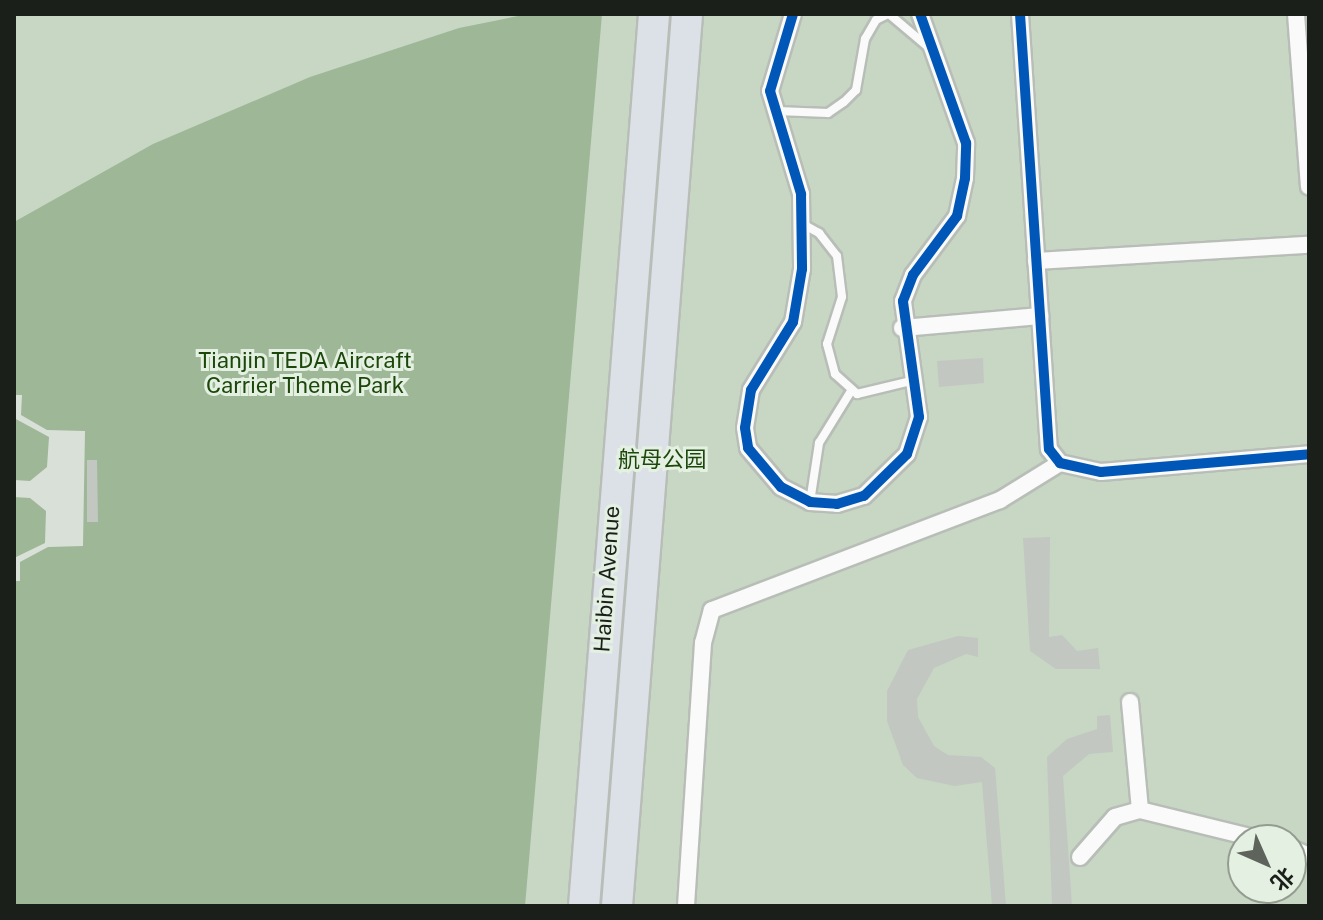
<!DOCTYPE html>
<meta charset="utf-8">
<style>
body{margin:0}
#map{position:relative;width:1323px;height:920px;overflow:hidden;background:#d9e0d8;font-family:"Public Sans","Noto Sans SC",sans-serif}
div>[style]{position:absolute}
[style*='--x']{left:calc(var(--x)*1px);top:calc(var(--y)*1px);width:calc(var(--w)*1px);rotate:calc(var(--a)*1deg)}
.green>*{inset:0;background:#c7d7c4}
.water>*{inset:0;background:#9eb797}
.pier>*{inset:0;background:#d9e0d8}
.building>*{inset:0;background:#c2c7c1}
.roads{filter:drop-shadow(2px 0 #b8beb7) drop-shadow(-2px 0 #b8beb7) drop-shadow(0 2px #b8beb7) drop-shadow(0 -2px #b8beb7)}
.service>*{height:8px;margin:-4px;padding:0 4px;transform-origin:4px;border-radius:4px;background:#f9faf9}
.minor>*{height:16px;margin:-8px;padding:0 8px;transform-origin:8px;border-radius:8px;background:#f9faf9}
.motorway>*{height:30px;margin:-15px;padding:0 15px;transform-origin:15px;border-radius:15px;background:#dce1e8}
.cycleway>*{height:10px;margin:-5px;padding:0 5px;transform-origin:5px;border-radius:5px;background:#0057b8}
span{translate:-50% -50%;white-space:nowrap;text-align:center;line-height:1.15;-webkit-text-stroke:6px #e4f0e1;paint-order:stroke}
.park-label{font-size:22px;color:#1c470a}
.street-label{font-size:22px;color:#1b1f19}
.frame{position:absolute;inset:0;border:16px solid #1b1f19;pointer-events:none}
.north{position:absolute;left:1227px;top:824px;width:80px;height:80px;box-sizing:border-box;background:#e4f0e1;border:2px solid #949c91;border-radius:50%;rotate:135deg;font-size:22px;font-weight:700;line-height:32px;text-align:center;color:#1b1f19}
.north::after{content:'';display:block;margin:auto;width:28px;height:36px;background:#5e635c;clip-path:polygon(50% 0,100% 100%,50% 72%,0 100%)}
</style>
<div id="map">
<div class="green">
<div style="clip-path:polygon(evenodd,14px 14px,1309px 14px,1309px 906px,14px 906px,14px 14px,1243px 840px,1291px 840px,1291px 888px,1243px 888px,1243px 840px)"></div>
</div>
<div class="water">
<div style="clip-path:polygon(528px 14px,602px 14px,525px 906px,14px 906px,14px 222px,153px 144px,310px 77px,459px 28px)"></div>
</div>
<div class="pier">
<div style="clip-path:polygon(14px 395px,22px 395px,21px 415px,47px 430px,85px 431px,83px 546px,48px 547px,20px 562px,20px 581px,14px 581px,14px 558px,45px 543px,46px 511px,30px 498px,14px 497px,14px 480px,30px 481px,47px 467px,49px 437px,14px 418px)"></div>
</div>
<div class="building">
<div style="clip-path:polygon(983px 358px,984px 383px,939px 387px,937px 361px)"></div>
<div style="clip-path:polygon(87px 460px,97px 460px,98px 522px,87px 522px)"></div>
<div style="clip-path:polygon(1050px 537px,1049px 637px,1062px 635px,1077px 651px,1098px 648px,1100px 669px,1056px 669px,1030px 651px,1023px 538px)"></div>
<div style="clip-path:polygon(958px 636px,978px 638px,978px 657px,966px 654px,934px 668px,917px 699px,918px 717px,934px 746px,948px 755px,981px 757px,995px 768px,1006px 906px,992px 906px,982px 782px,955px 786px,917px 778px,903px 765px,887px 721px,887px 691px,908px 650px)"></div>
<div style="clip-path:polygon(1110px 715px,1113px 752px,1089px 754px,1063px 776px,1072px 906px,1052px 906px,1047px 757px,1067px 739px,1097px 729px,1097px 716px)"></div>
</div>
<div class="roads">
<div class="service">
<div style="--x:889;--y:14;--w:51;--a:40.2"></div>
<div style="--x:777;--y:111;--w:51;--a:2.2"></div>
<div style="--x:828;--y:113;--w:19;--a:-35"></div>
<div style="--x:844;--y:102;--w:17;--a:-45"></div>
<div style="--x:856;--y:90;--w:52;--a:-80"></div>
<div style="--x:865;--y:39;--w:22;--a:-60"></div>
<div style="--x:876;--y:20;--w:13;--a:-27"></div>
<div style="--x:801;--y:223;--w:21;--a:29"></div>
<div style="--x:819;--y:233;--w:29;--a:52"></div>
<div style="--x:837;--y:256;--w:41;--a:83"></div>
<div style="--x:842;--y:297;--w:49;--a:107.7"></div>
<div style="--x:827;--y:344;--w:31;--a:75"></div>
<div style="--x:835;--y:374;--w:30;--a:42"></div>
<div style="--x:857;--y:394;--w:56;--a:-13.5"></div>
<div style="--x:810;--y:502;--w:60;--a:-81.3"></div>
<div style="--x:819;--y:443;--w:61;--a:-58.4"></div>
</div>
<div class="minor">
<div style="--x:793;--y:14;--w:80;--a:106.6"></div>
<div style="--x:770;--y:91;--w:108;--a:73.2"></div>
<div style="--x:801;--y:194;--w:75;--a:89.2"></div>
<div style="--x:802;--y:269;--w:54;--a:99.6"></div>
<div style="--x:793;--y:322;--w:80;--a:121.7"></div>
<div style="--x:751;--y:390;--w:38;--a:99"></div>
<div style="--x:745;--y:428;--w:20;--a:81"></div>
<div style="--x:748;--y:448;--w:51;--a:49.8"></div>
<div style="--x:781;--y:487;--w:33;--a:27"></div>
<div style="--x:810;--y:502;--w:27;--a:4"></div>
<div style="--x:837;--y:504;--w:28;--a:-17"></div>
<div style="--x:864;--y:496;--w:60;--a:-44.3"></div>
<div style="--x:907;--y:454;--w:39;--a:-72"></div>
<div style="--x:919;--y:417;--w:117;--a:-97.9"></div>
<div style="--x:903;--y:301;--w:28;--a:-69"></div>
<div style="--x:913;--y:275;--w:74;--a:-53.3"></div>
<div style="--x:957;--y:216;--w:39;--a:-78"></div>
<div style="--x:965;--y:178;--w:35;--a:-88"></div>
<div style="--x:966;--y:143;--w:137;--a:-109.6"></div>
<div style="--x:1020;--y:14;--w:436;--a:86.2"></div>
<div style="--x:1049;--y:449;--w:18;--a:52"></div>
<div style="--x:1060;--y:463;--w:42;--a:12.4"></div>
<div style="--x:1101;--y:472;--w:209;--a:-4.9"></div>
<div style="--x:1296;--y:14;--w:173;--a:85.7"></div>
<div style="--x:1036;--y:261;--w:273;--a:-3.4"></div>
<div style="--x:902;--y:328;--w:139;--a:-5"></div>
<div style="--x:1130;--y:702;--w:108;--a:84.7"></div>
<div style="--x:1140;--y:810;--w:126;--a:13.8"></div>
<div style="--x:1291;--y:848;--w:20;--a:24"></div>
<div style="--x:1080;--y:857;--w:53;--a:-48.8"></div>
<div style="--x:1115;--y:817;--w:26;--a:-16"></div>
<div style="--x:686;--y:906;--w:264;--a:-86.3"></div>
<div style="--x:703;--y:643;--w:34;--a:-75"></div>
<div style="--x:712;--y:610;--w:308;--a:-20.9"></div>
<div style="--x:1000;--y:500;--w:70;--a:-31.7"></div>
</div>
<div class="motorway">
<div style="--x:584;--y:906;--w:895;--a:-85.51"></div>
<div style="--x:617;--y:906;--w:895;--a:-85.51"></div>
</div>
</div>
<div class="cycleway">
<div style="--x:793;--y:14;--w:80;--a:106.6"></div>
<div style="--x:770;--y:91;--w:108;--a:73.2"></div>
<div style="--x:801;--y:194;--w:75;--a:89.2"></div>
<div style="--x:802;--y:269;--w:54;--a:99.6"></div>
<div style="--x:793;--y:322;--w:80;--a:121.7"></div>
<div style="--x:751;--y:390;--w:38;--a:99"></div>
<div style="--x:745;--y:428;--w:20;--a:81"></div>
<div style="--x:748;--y:448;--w:51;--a:49.8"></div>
<div style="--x:781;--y:487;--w:33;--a:27"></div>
<div style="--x:810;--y:502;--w:27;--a:4"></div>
<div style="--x:837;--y:504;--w:28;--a:-17"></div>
<div style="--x:864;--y:496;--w:60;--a:-44.3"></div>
<div style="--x:907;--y:454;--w:39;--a:-72"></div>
<div style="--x:919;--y:417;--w:117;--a:-97.9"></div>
<div style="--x:903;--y:301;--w:28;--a:-69"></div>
<div style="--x:913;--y:275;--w:74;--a:-53.3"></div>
<div style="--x:957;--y:216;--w:39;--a:-78"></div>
<div style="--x:965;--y:178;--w:35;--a:-88"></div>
<div style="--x:966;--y:143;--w:137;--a:-109.6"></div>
<div style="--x:1020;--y:14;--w:436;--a:86.2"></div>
<div style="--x:1049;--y:449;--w:18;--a:52"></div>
<div style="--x:1060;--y:463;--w:42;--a:12.4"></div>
<div style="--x:1101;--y:472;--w:209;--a:-4.9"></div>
</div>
<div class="park-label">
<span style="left:305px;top:373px">Tianjin TEDA Aircraft<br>Carrier Theme Park</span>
<span style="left:662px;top:460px">航母公园</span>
</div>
<div class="street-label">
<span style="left:607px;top:579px;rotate:-86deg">Haibin Avenue</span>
</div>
<div class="frame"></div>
<div class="north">北</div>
</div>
